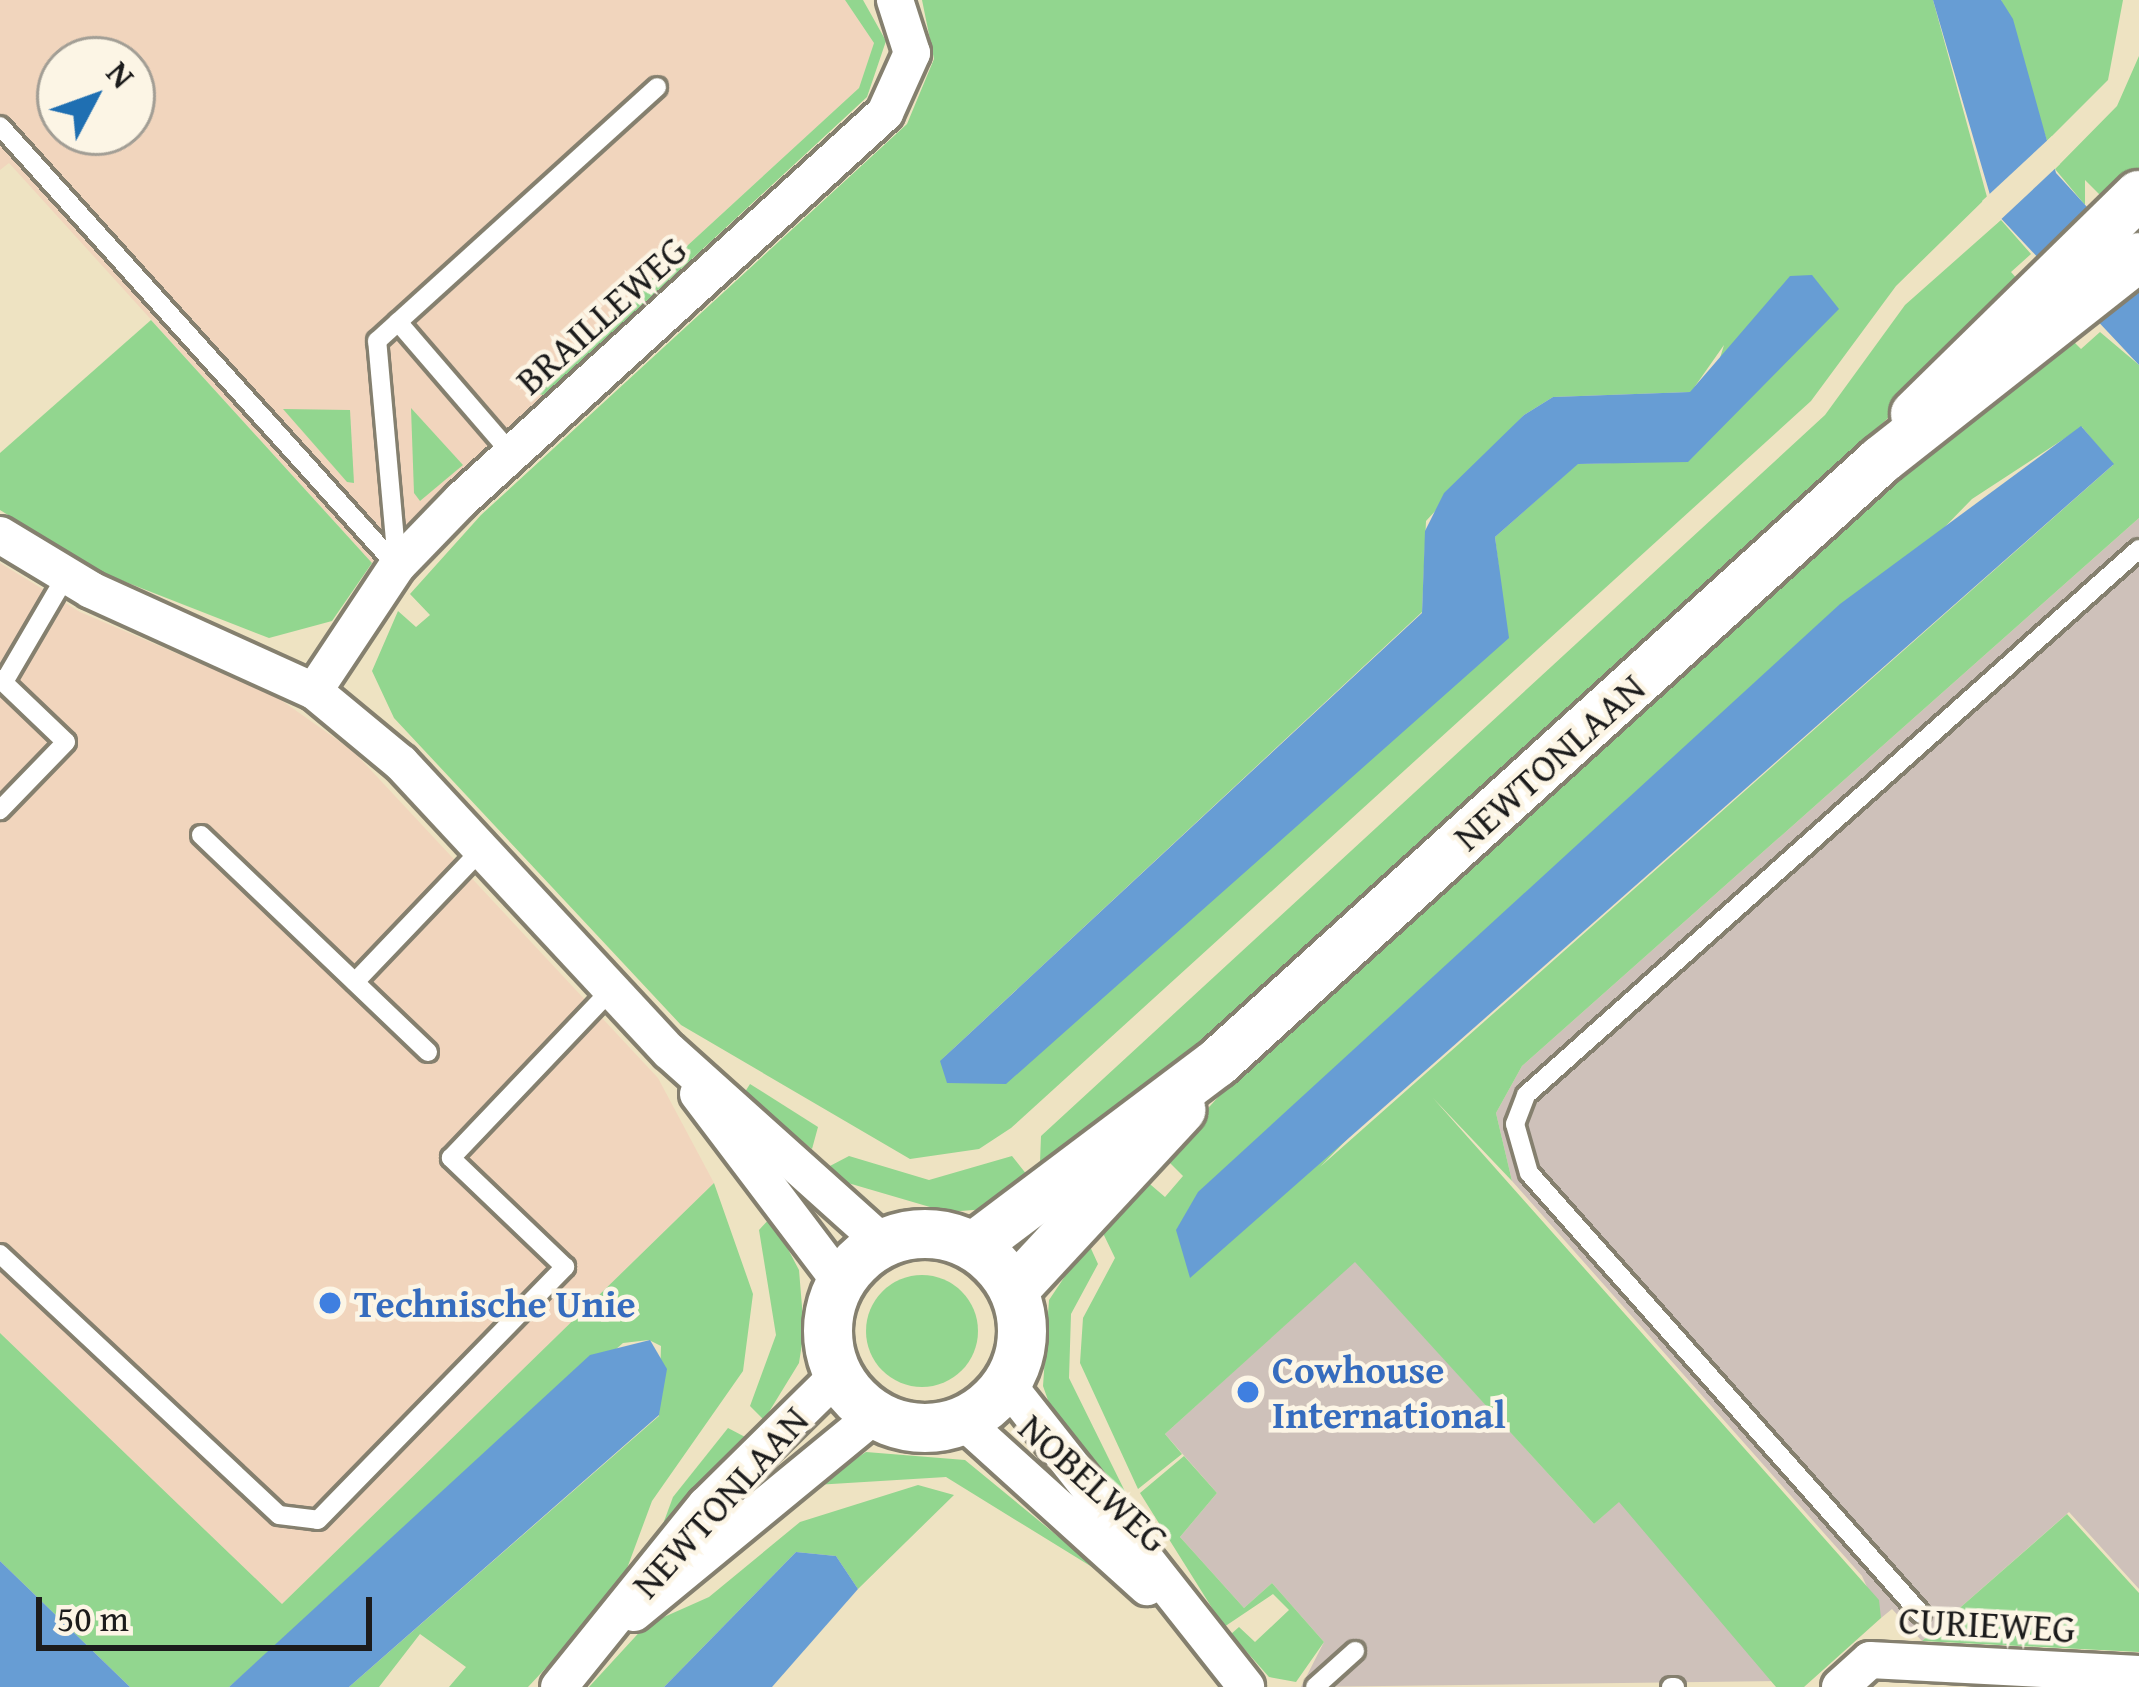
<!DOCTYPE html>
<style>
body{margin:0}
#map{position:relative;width:2139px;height:1687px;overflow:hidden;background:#eee3c2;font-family:"Gentium Book Plus",serif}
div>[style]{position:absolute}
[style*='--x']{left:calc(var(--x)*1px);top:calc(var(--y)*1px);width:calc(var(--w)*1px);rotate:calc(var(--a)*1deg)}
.built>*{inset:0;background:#f1d5bd}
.industrial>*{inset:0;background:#cec1ba}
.green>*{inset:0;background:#92d68f}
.round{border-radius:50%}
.water>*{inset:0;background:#679dd4}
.pier>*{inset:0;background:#eee3c2}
.roads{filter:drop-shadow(3px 0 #85806f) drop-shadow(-3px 0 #85806f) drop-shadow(0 3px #85806f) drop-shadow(0 -3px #85806f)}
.service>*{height:18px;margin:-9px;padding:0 9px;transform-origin:9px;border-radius:9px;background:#fff}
.minor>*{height:36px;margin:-18px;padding:0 18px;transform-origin:18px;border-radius:18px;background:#fff}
.tertiary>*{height:48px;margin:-24px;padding:0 24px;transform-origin:24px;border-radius:24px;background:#fff}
.tertiary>.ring{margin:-24px;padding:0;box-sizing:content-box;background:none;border:48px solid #fff;border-radius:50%}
.dots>*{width:33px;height:33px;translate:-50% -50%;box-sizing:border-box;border:6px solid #fcf5e5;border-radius:50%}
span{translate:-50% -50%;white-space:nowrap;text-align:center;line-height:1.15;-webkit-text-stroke:9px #fcf5e5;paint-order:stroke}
.street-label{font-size:39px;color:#1c1c1c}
.shop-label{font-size:39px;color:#366cbe;font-weight:700}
.left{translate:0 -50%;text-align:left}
.north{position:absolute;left:36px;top:36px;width:120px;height:120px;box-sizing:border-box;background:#fcf5e5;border:3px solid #a29e95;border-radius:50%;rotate:49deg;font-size:33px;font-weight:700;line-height:48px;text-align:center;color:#1c1c1c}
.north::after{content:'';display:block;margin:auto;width:42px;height:54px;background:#1f6fb2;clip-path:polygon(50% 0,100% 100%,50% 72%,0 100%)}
.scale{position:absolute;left:36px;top:1597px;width:336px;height:54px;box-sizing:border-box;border:6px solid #1c1c1c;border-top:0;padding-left:15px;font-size:36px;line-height:42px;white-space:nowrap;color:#1c1c1c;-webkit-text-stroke:9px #fcf5e5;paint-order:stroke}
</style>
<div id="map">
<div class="built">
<div style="clip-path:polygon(evenodd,0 0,845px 0,874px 43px,859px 88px,528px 392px,545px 395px,372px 563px,9px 163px,0 170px,0 0,60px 60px,132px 60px,132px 132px,60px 132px,60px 60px)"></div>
<div style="clip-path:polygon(0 563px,80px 612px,274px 695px,353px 751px,658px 1078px,714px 1183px,282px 1604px,0 1333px)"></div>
</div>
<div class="industrial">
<div style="clip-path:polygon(2139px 518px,2139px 1589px,2069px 1512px,1922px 1641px,1892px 1609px,1881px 1618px,1862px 1576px,1512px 1181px,1496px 1113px,1522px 1066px)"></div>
<div style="clip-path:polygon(1355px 1261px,1594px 1524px,1619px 1501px,1782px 1681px,1301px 1687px,1324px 1642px,1272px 1583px,1244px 1608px,1180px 1537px,1217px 1493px,1165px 1434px)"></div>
</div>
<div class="green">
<div style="clip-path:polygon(845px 0,863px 0,886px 41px,867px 97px,545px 395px,527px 393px,859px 88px,874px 43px)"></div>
<div style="clip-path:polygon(evenodd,922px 0,1933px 0,1987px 197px,1896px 286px,1811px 401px,1011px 1128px,979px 1149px,910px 1159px,681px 1025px,394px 718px,372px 671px,398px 611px,416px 627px,430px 615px,410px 594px,481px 515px,907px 124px,934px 59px,922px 0,1724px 345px,1688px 461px,1577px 464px,1495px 537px,1499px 570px,940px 1061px,1422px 612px,1426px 521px,1524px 415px,1553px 397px,1691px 392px,1724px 345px)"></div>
<div style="clip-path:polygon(2001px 0,2123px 0,2108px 80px,2047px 141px)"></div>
<div style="clip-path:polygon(2139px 56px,2139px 168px,2105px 200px,2085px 180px,2085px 205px,2055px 169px,2117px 106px)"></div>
<div style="clip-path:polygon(2001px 220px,2031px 254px,2011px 272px,2019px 281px,1887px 419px,1124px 1113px,1040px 1162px,1041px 1136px,1825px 415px,1905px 305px)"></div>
<div style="clip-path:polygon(151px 320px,372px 563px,332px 621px,269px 638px,100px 572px,0 510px,0 453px)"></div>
<div style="clip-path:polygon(evenodd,2100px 332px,2139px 365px,2139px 518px,1522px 1066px,1496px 1113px,1512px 1181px,1433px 1098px,1879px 1600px,1881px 1618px,1804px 1687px,1776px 1687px,1619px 1502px,1594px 1524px,1355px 1262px,1165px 1434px,1182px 1454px,1138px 1489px,1080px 1363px,1083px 1318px,1115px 1258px,1101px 1229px,1144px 1179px,1165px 1197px,1183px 1176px,1164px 1157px,1229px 1085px,1904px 470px,2073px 341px,2081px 349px,2100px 332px,2082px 427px,2113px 465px,1320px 1167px,1972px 499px,2082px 427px)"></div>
<div style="clip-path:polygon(411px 408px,463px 465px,420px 501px,414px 493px)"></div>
<div style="clip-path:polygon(283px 409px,350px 410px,354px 483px,347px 482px)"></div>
<div style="clip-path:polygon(750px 1084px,818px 1127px,812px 1149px,743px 1095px)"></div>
<div style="clip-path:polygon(849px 1156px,929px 1180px,1012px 1156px,1031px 1180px,987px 1209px,947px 1212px,848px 1183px,828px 1167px)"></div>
<div style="clip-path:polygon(714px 1183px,753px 1294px,743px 1371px,652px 1501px,619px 1590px,528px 1687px,449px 1687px,466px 1667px,420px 1634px,379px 1687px,349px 1687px,659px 1416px,661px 1346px,649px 1340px,623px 1343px,229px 1687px,130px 1687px,0 1561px,0 1333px,282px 1604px)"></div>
<div style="clip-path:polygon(771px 1217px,799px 1270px,804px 1331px,799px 1363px,764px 1420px,750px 1406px,776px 1335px,759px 1230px)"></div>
<div style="clip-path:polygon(1088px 1242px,1098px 1264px,1071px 1314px,1069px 1378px,1145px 1532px,1055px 1420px,1043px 1386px,1049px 1300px)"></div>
<div class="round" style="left:866px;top:1275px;width:112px;height:112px"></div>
<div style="clip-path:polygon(728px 1428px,747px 1438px,659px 1535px,673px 1497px)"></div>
<div style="clip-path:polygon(866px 1452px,965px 1460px,1105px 1575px,946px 1477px,815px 1485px)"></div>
<div style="clip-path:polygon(1184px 1456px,1217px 1493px,1180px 1537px,1244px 1608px,1272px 1583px,1324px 1642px,1296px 1682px,1269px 1677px,1231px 1634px,1239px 1627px,1255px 1642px,1289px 1610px,1273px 1594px,1224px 1627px,1140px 1493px)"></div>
<div style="clip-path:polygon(918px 1485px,954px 1495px,858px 1589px,836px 1556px,796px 1552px,664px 1687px,589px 1687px,646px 1625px,709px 1597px,800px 1522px)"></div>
<div style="clip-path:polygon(2067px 1514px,2139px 1593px,2139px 1652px,1922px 1641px)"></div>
</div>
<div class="water">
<div style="clip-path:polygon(1933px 0,2001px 0,2013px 19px,2056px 173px,2139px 264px,2139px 365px,1995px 212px)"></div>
<div style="clip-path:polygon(1812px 275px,1839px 309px,1688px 462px,1578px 464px,1495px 537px,1509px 638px,1006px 1084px,947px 1083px,940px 1061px,1422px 613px,1425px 531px,1444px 493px,1524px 415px,1553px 397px,1690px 392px,1790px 276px)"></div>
<div style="clip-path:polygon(2081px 426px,2114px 464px,1190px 1278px,1176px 1230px,1198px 1192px,1840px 604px)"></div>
<div style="clip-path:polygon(650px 1340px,667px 1369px,659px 1415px,349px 1687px,229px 1687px,590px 1355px)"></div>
<div style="clip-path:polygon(796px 1552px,836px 1556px,858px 1589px,772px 1687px,664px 1687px)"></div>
<div style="clip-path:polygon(0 1561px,130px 1687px,0 1687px)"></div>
</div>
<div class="pier">
<div style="clip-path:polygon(2052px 136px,2060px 164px,1996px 224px,1982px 201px)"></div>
</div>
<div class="roads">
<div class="service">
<div style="--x:0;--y:126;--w:593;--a:47.94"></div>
<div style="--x:398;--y:322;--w:173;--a:49.2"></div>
<div style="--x:397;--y:563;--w:223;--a:-95.1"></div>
<div style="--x:377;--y:341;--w:378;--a:-42.2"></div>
<div style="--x:0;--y:679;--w:91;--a:43.7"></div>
<div style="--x:66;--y:742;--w:95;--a:134.1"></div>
<div style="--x:4;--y:682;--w:123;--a:-59.7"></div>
<div style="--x:201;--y:835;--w:314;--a:43.7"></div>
<div style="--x:355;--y:982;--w:185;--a:-46.3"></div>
<div style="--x:0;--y:1254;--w:382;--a:43.1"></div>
<div style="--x:279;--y:1515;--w:39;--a:7"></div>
<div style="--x:318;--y:1520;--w:354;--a:-45.7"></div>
<div style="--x:565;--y:1267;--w:158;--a:-136.3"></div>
<div style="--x:451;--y:1158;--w:233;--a:-46.4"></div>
<div style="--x:1921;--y:1614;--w:590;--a:-131.63"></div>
<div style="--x:1529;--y:1173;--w:51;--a:-105.9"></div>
<div style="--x:1515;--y:1124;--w:31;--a:-69"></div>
<div style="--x:1526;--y:1095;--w:821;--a:-41.69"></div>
<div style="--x:1315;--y:1687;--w:54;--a:-42"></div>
<div style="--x:1671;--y:1687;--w:4;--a:0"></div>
</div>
<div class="minor">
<div style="--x:0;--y:535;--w:106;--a:31.1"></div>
<div style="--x:91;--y:590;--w:245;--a:24.4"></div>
<div style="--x:314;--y:691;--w:113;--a:39.6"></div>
<div style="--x:401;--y:763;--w:393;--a:47.1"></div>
<div style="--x:669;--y:1051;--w:286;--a:41.9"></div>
<div style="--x:314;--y:691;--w:150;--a:-56.4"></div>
<div style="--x:397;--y:566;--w:92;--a:-45.9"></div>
<div style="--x:461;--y:500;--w:574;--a:-42.39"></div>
<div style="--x:885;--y:113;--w:66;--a:-65.8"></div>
<div style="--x:912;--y:53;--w:56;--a:-107.8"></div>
<div style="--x:698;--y:1094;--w:236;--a:52.9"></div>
<div style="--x:1007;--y:1384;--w:386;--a:51.7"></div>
<div style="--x:963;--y:1421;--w:248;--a:42.1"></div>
<div style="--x:634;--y:1613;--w:312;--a:-39.4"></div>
<div style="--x:559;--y:1687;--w:234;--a:-51.1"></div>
<div style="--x:706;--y:1505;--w:185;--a:-44.6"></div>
<div style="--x:1840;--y:1687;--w:40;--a:-42"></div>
<div style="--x:1870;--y:1660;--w:269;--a:3"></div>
</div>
<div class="tertiary">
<div style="--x:1915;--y:414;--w:313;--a:-44.4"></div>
<div class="ring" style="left:828px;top:1234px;width:146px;height:146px"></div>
<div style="--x:974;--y:1246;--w:304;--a:-37"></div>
<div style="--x:1217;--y:1063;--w:897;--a:-42.24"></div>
<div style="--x:1881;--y:460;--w:328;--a:-38.2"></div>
<div style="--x:1014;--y:1290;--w:246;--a:-47.1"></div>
</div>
</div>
<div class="dots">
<div style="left:330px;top:1303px;background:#3f7fe0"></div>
<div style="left:1248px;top:1392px;background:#3f7fe0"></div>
</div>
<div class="street-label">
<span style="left:601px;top:315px;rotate:-42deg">BRAILLEWEG</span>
<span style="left:1549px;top:762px;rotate:-42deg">NEWTONLAAN</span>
<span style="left:1094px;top:1483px;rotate:42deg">NOBELWEG</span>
<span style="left:720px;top:1502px;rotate:-48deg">NEWTONLAAN</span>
<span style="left:1987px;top:1624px;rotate:3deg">CURIEWEG</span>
</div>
<div class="shop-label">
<span class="left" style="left:354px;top:1303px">Technische Unie</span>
<span class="left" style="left:1272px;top:1392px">Cowhouse<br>International</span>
</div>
<div class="north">N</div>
<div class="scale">50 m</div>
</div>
